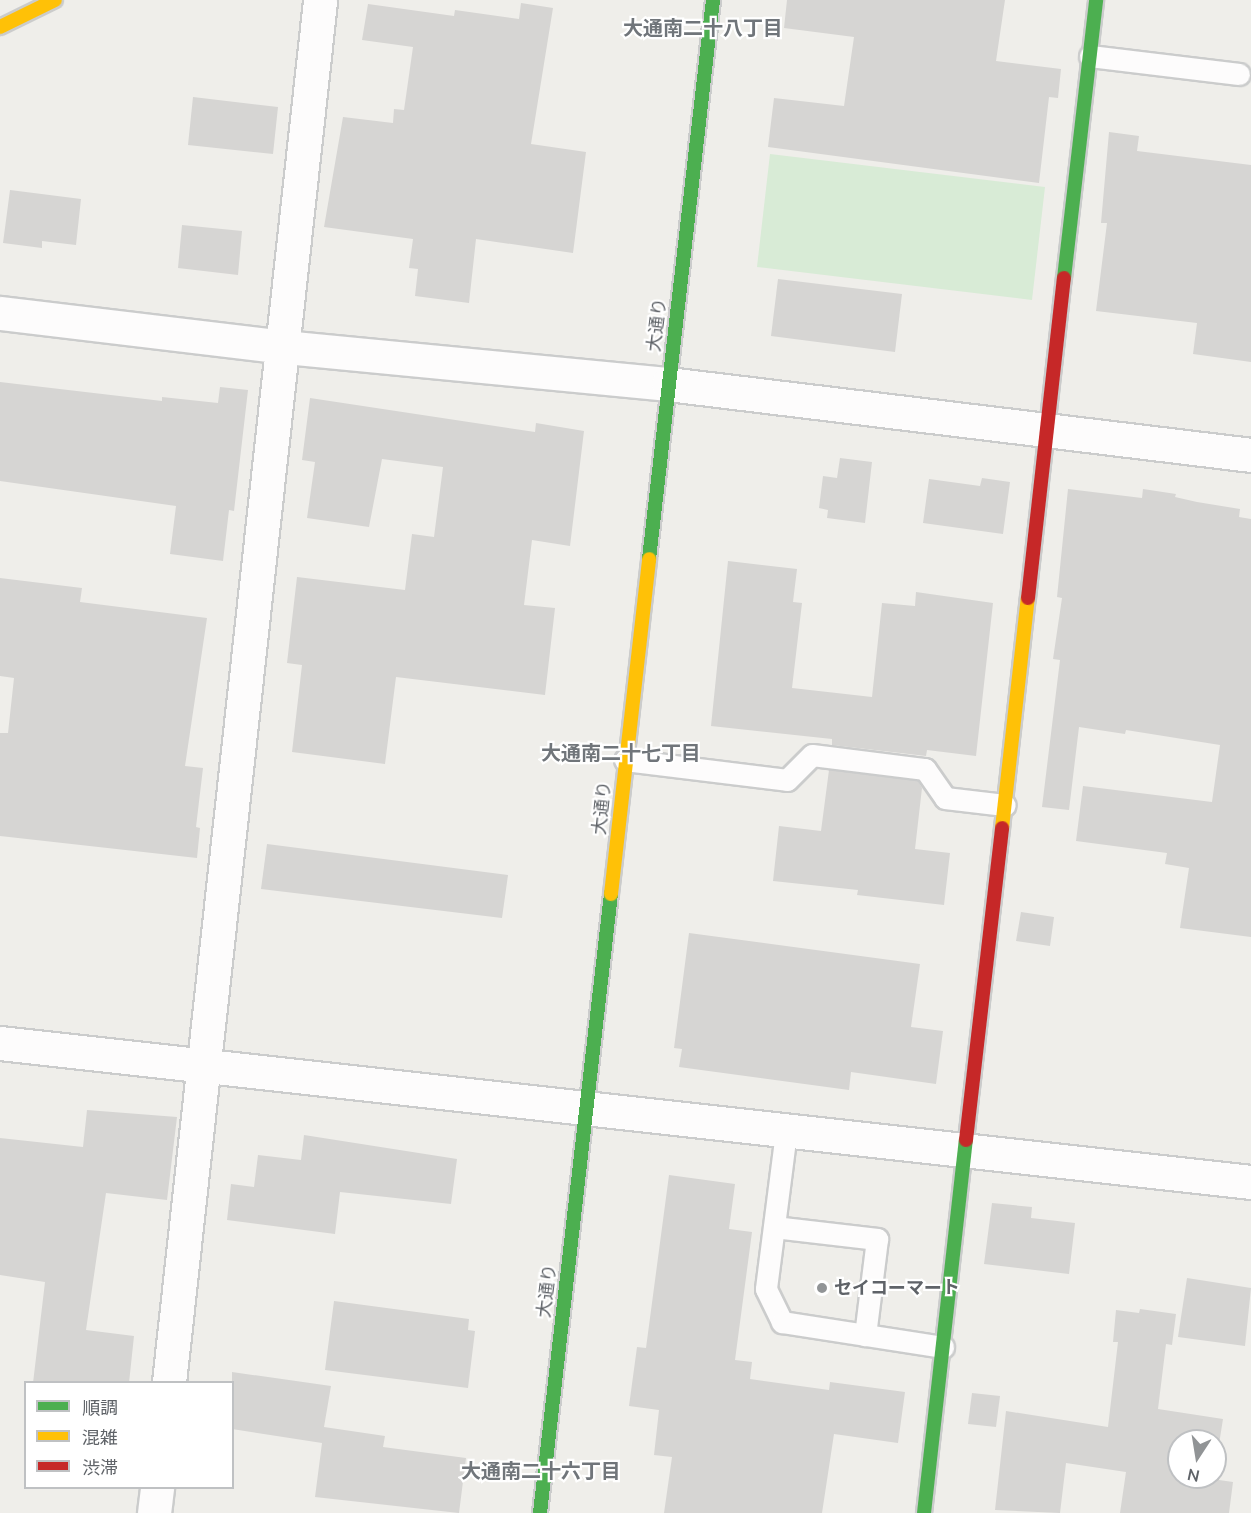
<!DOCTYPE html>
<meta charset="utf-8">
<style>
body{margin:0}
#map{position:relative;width:1251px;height:1513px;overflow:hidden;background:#efeeea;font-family:"Nunito Sans","Noto Sans JP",sans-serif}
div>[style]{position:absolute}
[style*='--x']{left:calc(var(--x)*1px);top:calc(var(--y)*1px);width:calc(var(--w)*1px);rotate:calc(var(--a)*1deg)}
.green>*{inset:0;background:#d8ebd6}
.building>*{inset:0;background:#d6d5d3}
.roads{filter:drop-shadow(2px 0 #cbcccc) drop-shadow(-2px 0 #cbcccc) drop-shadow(0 2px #cbcccc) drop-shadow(0 -2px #cbcccc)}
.lane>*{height:21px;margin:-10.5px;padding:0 10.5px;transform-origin:10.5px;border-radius:10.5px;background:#fdfcfc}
.street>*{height:33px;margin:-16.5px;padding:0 16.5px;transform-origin:16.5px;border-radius:16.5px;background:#fdfcfc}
.fast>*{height:14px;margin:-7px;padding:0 7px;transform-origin:7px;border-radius:7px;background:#4caf50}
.slow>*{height:14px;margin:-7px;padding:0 7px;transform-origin:7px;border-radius:7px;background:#ffc107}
.jam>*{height:14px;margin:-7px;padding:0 7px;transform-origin:7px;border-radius:7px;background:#c62828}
.dots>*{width:16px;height:16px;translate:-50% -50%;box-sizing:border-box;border:3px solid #fff;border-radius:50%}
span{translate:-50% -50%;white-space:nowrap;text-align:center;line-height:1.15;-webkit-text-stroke:4.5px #fff;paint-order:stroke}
.street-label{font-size:18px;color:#5f6368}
.poi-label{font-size:18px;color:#5f6368;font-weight:700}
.left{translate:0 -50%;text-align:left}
.neighbourhood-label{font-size:20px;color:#70757a;font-weight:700}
.legend{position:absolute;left:24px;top:1381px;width:210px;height:108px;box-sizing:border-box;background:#fff;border:2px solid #bfc1c3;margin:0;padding:8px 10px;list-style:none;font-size:18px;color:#5f6368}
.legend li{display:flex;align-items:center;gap:12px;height:30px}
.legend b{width:30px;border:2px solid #bfc1c3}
.north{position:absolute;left:1167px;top:1429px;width:60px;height:60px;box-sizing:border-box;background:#fff;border:2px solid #bfc1c3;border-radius:50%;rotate:192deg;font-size:16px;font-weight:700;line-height:24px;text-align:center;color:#5f6368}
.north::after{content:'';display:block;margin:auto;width:21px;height:27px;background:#919496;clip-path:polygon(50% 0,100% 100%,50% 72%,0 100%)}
</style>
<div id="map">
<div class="green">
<div style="clip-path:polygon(770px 154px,1045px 187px,1032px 300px,757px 267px)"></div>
</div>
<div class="building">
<div style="clip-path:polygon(787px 0,1005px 0,996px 61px,1061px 69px,1058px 98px,1049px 97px,1039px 183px,768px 147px,774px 98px,844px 106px,854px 37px,784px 28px)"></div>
<div style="clip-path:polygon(521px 3px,553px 8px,531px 144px,586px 152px,573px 253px,476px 239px,469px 303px,415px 296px,418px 269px,409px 268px,413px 239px,324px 227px,343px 117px,393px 123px,394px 109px,404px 110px,413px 47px,362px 40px,368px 4px,454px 16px,455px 10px,519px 19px)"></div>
<div style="clip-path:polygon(193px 97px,278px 107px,273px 154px,188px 145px)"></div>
<div style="clip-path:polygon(1109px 132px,1139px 136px,1137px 151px,1251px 165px,1251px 362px,1193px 354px,1197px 323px,1096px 311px,1107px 223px,1101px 223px)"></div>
<div style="clip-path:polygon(10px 190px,81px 199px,76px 245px,42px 241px,42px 248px,3px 243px)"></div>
<div style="clip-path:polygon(182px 225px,242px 231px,238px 275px,178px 268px)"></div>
<div style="clip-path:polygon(778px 279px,902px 294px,895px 352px,771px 336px)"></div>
<div style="clip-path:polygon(0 382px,162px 401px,162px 397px,218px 403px,220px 387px,248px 390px,234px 511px,229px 510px,223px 561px,170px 554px,176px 506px,0 481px)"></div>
<div style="clip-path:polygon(310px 398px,535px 432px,536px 423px,584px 431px,570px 546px,532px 540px,524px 605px,555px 608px,545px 695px,396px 677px,385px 764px,292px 752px,302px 665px,287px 663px,297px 577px,405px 590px,412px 534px,434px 537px,443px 467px,382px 459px,369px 527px,307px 518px,315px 462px,302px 460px)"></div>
<div style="clip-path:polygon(840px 458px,872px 462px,865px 523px,827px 518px,828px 510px,819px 508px,823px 476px,837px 478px)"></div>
<div style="clip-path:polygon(982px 478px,1010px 482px,1003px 534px,923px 523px,929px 479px,980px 486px)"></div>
<div style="clip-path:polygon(1068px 489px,1142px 498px,1143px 489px,1176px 494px,1175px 497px,1197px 502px,1240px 509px,1239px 517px,1251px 519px,1251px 937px,1180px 928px,1189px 868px,1165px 864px,1167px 853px,1076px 841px,1083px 786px,1212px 802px,1220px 745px,1126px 730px,1125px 734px,1079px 727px,1069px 810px,1042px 807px,1060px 660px,1053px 659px,1062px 598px,1057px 597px)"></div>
<div style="clip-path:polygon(728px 561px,797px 569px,793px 602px,802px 603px,792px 688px,872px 697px,882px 603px,915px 606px,916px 592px,993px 603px,976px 756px,927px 750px,926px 756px,832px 745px,832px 739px,711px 726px)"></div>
<div style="clip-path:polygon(0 578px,82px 588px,80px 602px,207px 618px,185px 766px,203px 768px,196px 827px,200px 828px,197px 858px,0 836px,0 733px,8px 733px,14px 678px,0 676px)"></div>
<div style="clip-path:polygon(829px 770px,918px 781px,922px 788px,915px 849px,950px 853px,944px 905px,857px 895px,858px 890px,773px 881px,779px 826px,821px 831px)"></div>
<div style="clip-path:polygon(267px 844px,508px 875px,502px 918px,261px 889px)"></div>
<div style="clip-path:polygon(1021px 912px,1054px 917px,1050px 946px,1016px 941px)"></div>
<div style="clip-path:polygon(689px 933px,920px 964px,911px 1027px,943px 1031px,936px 1084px,851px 1072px,849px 1090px,679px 1067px,682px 1049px,674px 1048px)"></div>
<div style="clip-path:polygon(87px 1110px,177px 1117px,167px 1200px,106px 1193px,86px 1330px,134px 1336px,129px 1383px,33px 1383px,45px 1282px,0 1275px,0 1138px,83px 1147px)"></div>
<div style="clip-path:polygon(304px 1135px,457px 1159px,451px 1204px,340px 1192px,335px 1234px,227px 1220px,231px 1184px,254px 1187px,258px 1155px,301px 1160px)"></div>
<div style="clip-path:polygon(669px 1175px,735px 1184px,729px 1229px,752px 1232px,735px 1360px,752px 1362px,750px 1379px,829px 1390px,830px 1382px,905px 1392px,898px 1443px,834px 1434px,822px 1513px,664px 1513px,672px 1457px,654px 1455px,659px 1410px,629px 1406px,637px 1347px,646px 1348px)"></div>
<div style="clip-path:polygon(992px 1203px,1032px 1207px,1031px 1218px,1075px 1223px,1069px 1274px,984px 1264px)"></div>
<div style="clip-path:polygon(1187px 1278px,1251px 1288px,1245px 1346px,1178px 1337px)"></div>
<div style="clip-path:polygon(334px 1301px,469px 1319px,468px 1330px,475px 1331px,468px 1388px,325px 1370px)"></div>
<div style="clip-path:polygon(evenodd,1140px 1309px,1176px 1314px,1172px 1345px,1166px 1344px,1158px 1409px,1223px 1419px,1216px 1463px,1221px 1464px,1219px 1480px,1233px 1482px,1229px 1513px,1120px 1513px,1126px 1472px,1066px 1463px,1060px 1513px,995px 1510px,1006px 1411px,1108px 1427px,1118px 1342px,1113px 1342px,1116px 1310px,1139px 1313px,1140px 1309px,1179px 1441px,1215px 1441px,1215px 1477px,1179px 1477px,1179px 1441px)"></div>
<div style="clip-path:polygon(232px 1372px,331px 1386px,324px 1427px,385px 1436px,383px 1447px,466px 1458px,459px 1513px,315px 1497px,322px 1443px,232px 1429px)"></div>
<div style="clip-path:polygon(972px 1393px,1000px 1396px,996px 1427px,968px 1424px)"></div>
</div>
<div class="roads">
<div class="lane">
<div style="--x:1090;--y:56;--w:150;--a:6.9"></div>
<div style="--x:625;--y:760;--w:163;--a:7"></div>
<div style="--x:787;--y:780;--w:35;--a:-45"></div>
<div style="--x:812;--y:755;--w:114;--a:7.1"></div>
<div style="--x:925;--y:769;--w:35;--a:55"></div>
<div style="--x:945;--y:798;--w:60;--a:6.7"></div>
<div style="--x:786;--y:1132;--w:158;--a:97.3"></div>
<div style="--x:766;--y:1289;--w:37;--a:64"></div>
<div style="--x:782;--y:1322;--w:163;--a:8.8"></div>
<div style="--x:774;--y:1227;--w:104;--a:6.6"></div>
<div style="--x:877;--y:1239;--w:97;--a:97.1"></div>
</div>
<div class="street">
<div style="--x:0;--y:313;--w:286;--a:6.8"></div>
<div style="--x:284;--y:347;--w:386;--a:5.5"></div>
<div style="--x:668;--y:384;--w:587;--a:6.94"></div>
<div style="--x:0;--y:1043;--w:1259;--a:6.34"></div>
<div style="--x:169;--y:1382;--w:1390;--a:-83.76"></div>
<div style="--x:154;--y:1513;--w:25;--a:-83"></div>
</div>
<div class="fast">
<div style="--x:1064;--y:278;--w:280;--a:-83.4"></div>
<div style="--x:649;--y:559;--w:563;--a:-83.47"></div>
<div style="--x:540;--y:1513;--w:623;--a:-83.46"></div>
<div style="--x:924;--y:1513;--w:375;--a:-83.6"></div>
</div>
<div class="slow">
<div style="--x:0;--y:27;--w:61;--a:-26.1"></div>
<div style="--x:1002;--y:828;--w:231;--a:-83.6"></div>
<div style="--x:611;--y:894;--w:337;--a:-83.5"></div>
</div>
<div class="jam">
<div style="--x:1028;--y:598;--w:322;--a:-83.6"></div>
<div style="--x:966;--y:1140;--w:314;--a:-83.4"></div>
</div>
</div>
<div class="dots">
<div style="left:822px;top:1288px;background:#919496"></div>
</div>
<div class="street-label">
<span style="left:657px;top:325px;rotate:-83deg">大通り</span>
<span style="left:602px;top:808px;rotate:-84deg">大通り</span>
<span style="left:547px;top:1291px;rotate:-83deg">大通り</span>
</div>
<div class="poi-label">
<span class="left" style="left:834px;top:1288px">セイコーマート</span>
</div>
<div class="neighbourhood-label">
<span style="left:703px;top:28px">大通南二十八丁目</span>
<span style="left:621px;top:753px">大通南二十七丁目</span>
<span style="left:541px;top:1471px">大通南二十六丁目</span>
</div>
<ul class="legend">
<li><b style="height:8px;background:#4caf50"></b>順調</li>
<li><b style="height:8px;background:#ffc107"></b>混雑</li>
<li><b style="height:8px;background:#c62828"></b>渋滞</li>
</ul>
<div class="north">N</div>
</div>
